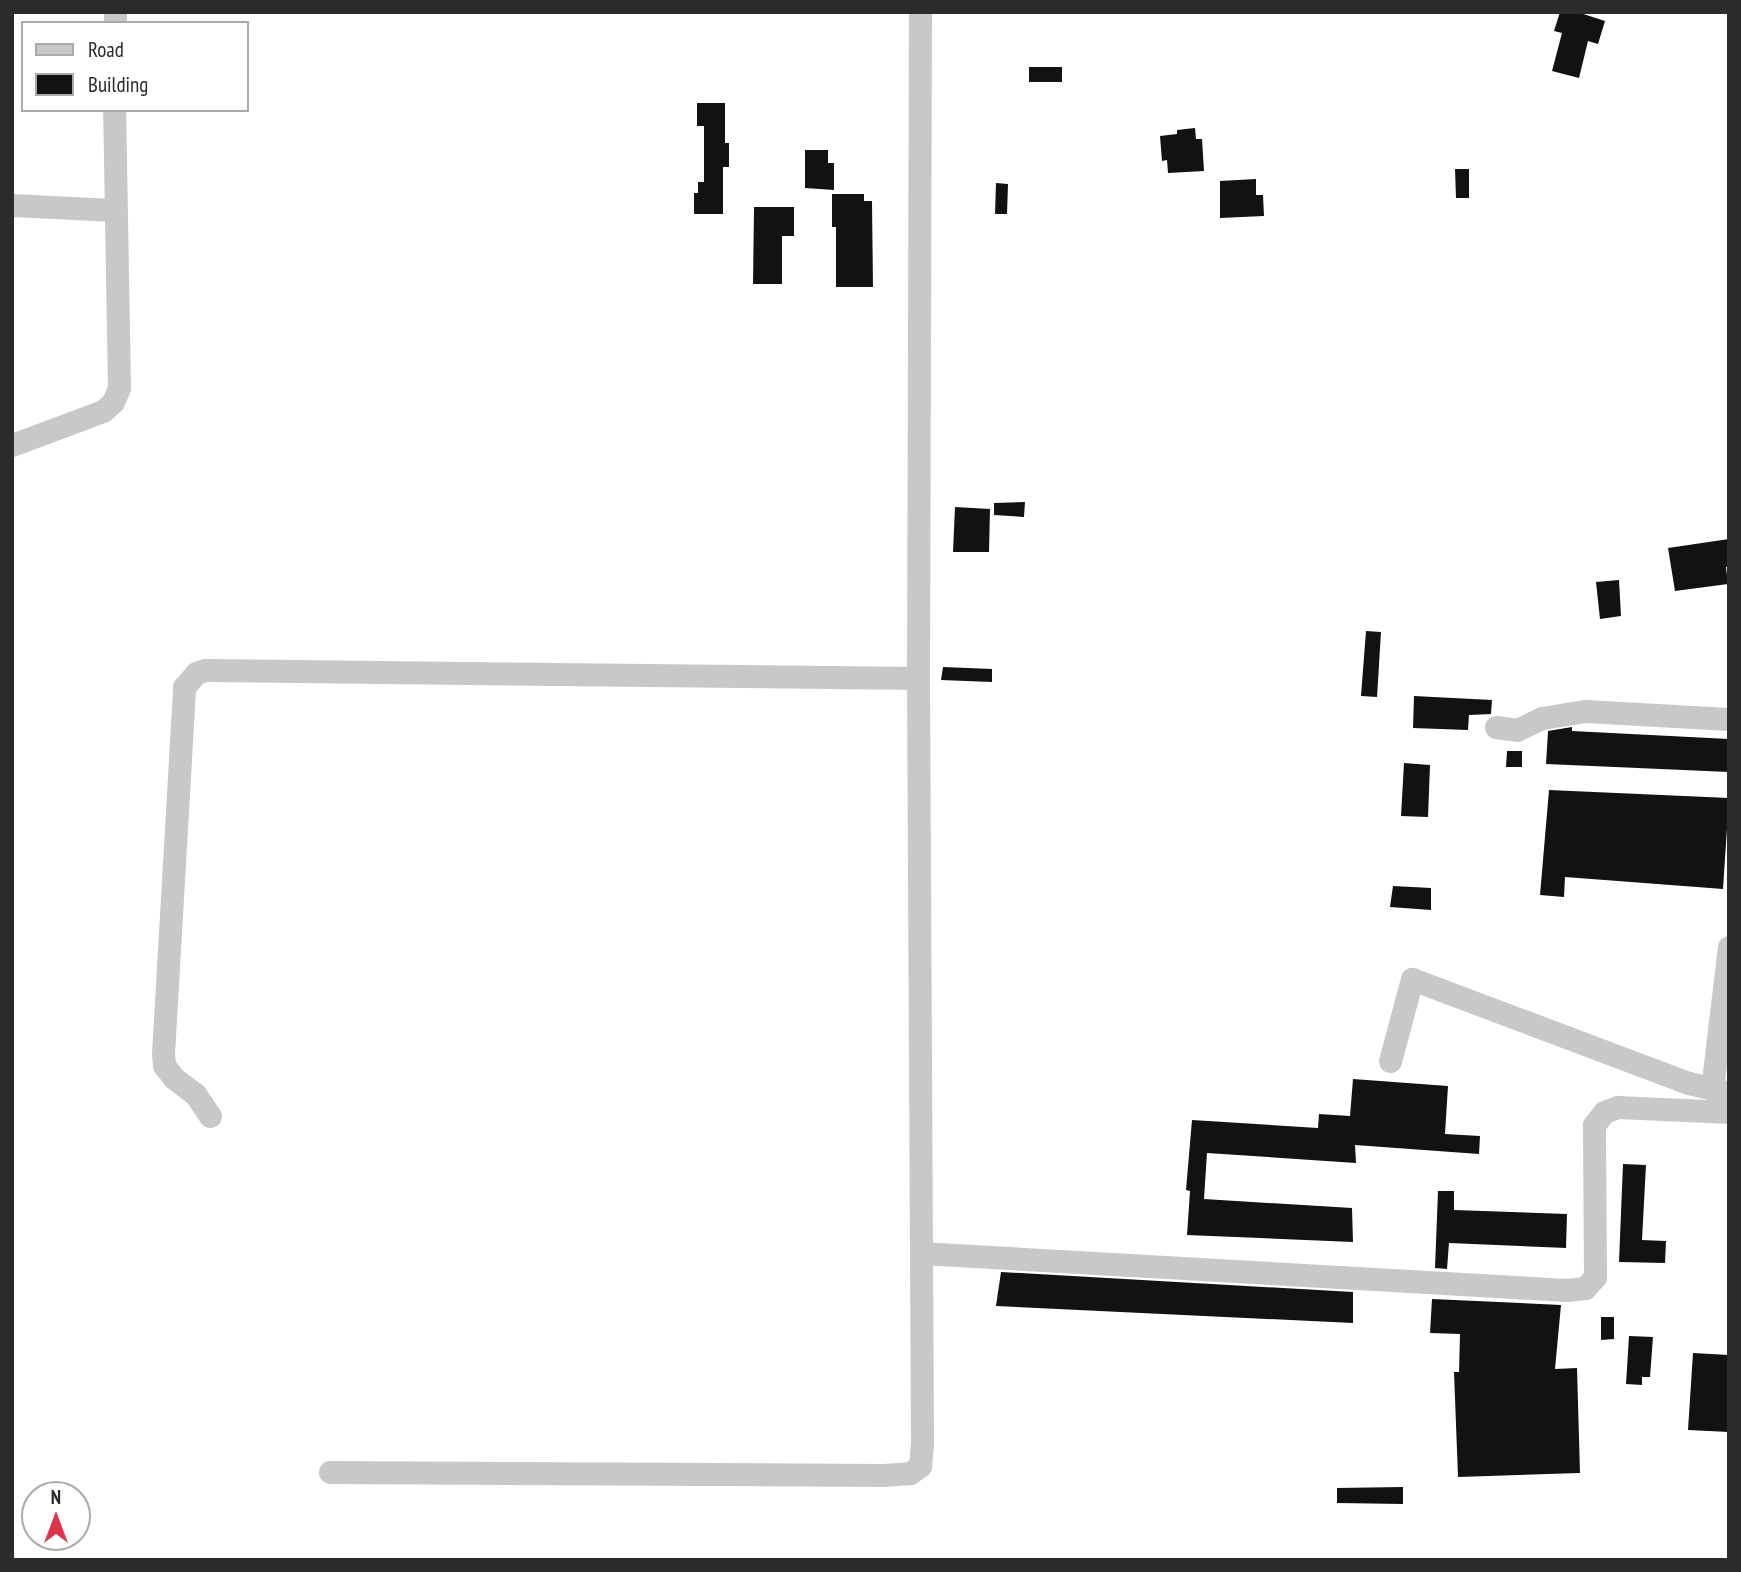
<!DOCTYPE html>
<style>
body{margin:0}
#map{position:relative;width:1741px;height:1572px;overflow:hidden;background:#fff;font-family:"PT Sans Narrow",sans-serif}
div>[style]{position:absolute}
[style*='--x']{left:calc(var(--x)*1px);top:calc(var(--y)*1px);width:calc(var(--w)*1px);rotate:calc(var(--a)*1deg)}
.building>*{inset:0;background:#121212}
.minor>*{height:23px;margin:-11.5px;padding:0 11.5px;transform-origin:11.5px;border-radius:11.5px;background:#c8c8c8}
span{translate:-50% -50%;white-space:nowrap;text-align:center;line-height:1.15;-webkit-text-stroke:7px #fff;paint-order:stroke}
.frame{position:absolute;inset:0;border:14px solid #2b2b2b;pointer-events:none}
.legend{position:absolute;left:21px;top:21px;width:228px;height:91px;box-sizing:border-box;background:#fff;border:2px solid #aaa;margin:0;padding:9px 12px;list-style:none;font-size:21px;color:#2b2b2b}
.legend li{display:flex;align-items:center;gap:14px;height:35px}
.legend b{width:35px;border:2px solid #aaa}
.north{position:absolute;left:21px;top:1481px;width:70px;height:70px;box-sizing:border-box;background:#fff;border:2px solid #aaa;border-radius:50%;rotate:0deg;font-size:19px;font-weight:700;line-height:28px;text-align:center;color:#2b2b2b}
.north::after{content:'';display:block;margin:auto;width:24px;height:32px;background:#dd334b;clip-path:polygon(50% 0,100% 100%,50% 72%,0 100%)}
</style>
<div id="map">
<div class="building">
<div style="clip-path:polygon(1560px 12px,1577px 12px,1605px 21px,1598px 44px,1588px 41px,1579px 78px,1552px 71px,1562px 33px,1554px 31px)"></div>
<div style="clip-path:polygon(1029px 67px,1062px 67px,1062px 82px,1029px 82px)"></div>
<div style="clip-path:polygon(697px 103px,725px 103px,725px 143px,729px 143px,729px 167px,723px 167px,723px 214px,694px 214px,694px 193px,698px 193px,698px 182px,704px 182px,704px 126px,697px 126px)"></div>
<div style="clip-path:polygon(1195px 128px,1196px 139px,1202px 139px,1204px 171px,1168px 173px,1167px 160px,1162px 161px,1160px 136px,1177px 134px,1177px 130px)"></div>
<div style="clip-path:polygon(805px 150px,828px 150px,828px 163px,834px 163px,834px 190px,805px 188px)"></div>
<div style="clip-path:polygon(1455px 169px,1469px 169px,1469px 198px,1456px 198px)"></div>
<div style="clip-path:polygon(1256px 179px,1256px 195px,1263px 195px,1264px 216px,1220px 218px,1220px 181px)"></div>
<div style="clip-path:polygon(996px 183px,1008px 184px,1007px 214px,995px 214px)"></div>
<div style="clip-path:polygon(832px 194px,864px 194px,864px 201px,872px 201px,873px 287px,836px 287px,836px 227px,832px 227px)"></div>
<div style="clip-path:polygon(754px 207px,794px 207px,794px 236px,782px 236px,782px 284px,753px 284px)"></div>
<div style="clip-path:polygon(1025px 502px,1024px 517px,994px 515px,994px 503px)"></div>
<div style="clip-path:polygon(955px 507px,990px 509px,989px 552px,953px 552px)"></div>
<div style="clip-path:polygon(1729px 539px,1729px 566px,1726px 567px,1728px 584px,1675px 591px,1668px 548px)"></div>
<div style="clip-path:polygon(1619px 580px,1621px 616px,1600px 619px,1596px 582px)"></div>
<div style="clip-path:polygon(1366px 631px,1381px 632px,1377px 697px,1361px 696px)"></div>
<div style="clip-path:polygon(943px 667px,992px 669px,992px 682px,941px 680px)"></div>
<div style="clip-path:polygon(1414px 696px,1492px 700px,1491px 714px,1469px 715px,1468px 730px,1413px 728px)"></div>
<div style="clip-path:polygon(1572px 727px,1572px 731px,1729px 739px,1729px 772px,1546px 764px,1548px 731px)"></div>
<div style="clip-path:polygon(1507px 751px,1522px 751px,1522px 767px,1506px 767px)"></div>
<div style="clip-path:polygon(1404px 763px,1430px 765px,1428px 817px,1401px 816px)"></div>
<div style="clip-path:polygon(1549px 790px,1729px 798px,1723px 889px,1565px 877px,1564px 897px,1540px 895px)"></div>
<div style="clip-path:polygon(1393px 886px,1431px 888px,1431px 910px,1390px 907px)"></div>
<div style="clip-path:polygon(1353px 1079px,1448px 1086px,1445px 1134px,1480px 1136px,1479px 1154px,1355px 1145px,1356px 1163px,1207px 1153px,1204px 1199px,1352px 1208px,1353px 1242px,1187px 1235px,1190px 1191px,1186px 1190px,1192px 1120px,1318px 1128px,1319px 1114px,1350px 1116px)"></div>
<div style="clip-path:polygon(1623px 1164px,1646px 1165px,1642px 1240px,1666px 1241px,1665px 1263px,1619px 1262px)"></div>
<div style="clip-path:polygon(1438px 1191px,1454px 1191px,1454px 1210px,1567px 1214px,1566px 1248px,1449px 1243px,1447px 1269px,1435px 1268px)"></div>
<div style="clip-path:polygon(1001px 1272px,1353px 1292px,1353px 1323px,996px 1306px)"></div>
<div style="clip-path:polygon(1432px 1299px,1561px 1305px,1555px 1369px,1577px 1368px,1580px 1473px,1458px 1477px,1454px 1372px,1459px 1372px,1460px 1334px,1430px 1333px)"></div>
<div style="clip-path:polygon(1601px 1317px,1614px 1317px,1614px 1339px,1601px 1340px)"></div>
<div style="clip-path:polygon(1629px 1336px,1653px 1337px,1650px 1377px,1642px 1377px,1642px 1385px,1626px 1384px)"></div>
<div style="clip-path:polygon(1693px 1353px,1729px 1355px,1729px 1432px,1688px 1430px)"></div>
<div style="clip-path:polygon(1403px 1487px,1403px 1504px,1337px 1503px,1337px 1488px)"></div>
</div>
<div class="minor">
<div style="--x:115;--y:23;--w:11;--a:-90"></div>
<div style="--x:12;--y:205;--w:102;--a:2.8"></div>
<div style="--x:12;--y:445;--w:97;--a:-20.5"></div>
<div style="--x:103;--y:411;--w:13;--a:-42"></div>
<div style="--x:113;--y:402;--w:15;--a:-67"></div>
<div style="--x:119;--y:388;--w:278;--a:-91"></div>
<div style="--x:1496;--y:727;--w:21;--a:8"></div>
<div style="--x:1517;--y:730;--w:28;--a:-26"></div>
<div style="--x:1542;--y:718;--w:44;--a:-9.2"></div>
<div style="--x:1585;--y:711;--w:144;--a:3.2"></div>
<div style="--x:1390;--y:1061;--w:85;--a:-75"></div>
<div style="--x:1412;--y:979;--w:296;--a:20.6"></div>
<div style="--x:1689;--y:1083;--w:41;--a:14"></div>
<div style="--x:1712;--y:1089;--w:143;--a:-83.2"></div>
<div style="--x:210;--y:1116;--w:27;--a:-124"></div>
<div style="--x:195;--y:1094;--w:26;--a:-143"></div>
<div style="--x:174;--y:1078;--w:16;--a:-128"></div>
<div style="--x:164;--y:1065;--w:11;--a:-95"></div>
<div style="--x:163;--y:1054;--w:368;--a:-86.7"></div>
<div style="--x:184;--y:687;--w:18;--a:-49"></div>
<div style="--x:196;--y:673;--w:9;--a:-18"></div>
<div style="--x:205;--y:670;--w:713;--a:0.64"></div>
<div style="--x:921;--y:1253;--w:646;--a:3.28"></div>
<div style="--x:1566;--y:1290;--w:19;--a:-6"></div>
<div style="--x:1585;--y:1288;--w:15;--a:-48"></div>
<div style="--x:1595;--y:1277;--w:135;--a:-90.4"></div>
<div style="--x:1594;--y:1142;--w:17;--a:-90"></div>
<div style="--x:1594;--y:1125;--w:16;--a:-52"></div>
<div style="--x:1604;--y:1112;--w:15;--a:-20"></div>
<div style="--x:1618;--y:1107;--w:111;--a:2.6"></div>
<div style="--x:330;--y:1472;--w:553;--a:0.31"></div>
<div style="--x:883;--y:1475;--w:27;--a:-4"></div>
<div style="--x:910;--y:1473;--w:12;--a:-35"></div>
<div style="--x:920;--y:1466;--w:22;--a:-85"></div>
<div style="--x:922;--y:1444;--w:766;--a:-90.3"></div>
<div style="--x:918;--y:678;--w:666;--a:-89.83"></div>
</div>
<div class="frame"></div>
<ul class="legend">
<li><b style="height:9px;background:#c8c8c8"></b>Road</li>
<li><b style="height:19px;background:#121212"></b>Building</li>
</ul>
<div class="north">N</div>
</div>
